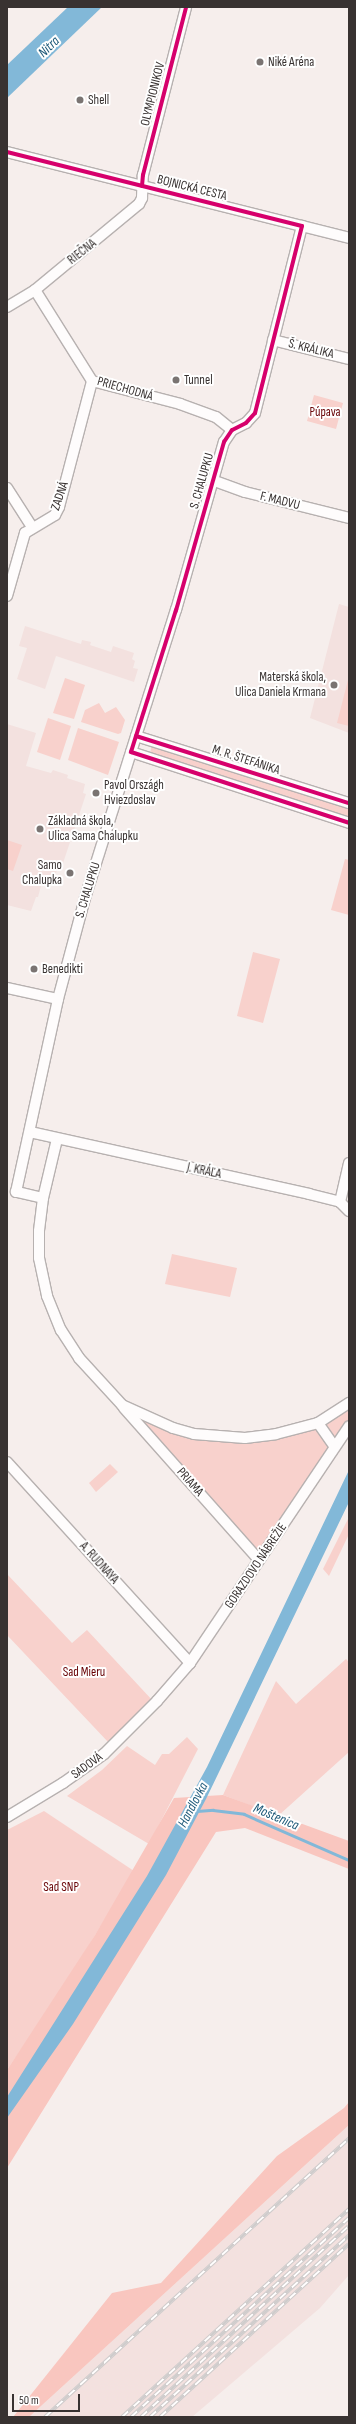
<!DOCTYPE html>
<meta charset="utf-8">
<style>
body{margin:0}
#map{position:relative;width:356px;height:2424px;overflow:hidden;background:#f6eeec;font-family:"Sofia Sans Condensed",sans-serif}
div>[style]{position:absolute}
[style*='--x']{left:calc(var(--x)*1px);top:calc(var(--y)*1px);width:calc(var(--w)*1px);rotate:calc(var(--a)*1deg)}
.built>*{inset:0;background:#f3e1df}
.green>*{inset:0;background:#f8d1cc}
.forest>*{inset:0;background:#f9c6bf}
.water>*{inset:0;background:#82b8d8}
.stream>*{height:2.5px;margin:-1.25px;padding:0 1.25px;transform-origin:1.25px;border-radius:1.25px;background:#82b8d8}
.roads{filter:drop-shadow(1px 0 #b7b1b0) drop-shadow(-1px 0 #b7b1b0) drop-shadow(0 1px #b7b1b0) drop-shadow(0 -1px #b7b1b0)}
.minor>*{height:10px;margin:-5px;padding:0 5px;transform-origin:5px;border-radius:5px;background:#fefcfc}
.rail>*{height:4px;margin-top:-2px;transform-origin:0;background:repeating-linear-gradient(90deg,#fff 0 8px,#cecccc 0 16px);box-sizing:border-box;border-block:1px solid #cecccc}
.cycleway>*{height:4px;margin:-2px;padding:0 2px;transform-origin:2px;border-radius:2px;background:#d6006c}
.dots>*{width:11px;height:11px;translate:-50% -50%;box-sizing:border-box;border:2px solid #fff;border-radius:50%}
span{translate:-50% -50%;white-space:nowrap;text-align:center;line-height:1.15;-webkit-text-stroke:4px #fff;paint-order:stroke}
.poi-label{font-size:13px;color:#383231}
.left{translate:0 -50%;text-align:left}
.right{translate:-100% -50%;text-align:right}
.street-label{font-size:13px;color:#383231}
.park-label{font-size:13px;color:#670003}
.water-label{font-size:14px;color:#1c5878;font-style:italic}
.frame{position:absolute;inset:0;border:8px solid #383231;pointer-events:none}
.scale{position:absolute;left:12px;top:2394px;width:68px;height:18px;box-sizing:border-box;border:2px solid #383231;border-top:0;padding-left:5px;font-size:12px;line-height:14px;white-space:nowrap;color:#383231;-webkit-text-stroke:3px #fff;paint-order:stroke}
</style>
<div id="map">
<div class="built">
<div style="clip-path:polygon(339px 604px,349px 607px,349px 733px,310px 718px)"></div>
<div style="clip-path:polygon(25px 626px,81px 644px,82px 640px,91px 642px,90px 645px,111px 652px,113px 646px,134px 653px,132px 659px,135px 661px,133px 668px,138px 669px,134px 682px,56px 656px,45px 689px,17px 679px,27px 648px,19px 646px)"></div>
<div style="clip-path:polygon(7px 724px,36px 733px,26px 766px,51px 773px,53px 770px,68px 775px,67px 778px,85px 784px,83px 793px,86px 794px,62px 866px,59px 865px,51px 885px,42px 882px,38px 897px,36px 897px,31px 911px,7px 905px)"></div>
<div style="clip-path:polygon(349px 2125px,349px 2275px,320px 2308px,192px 2417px,29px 2417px)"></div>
</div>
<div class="green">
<div style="clip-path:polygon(314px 395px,343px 403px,336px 429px,307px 421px)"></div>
<div style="clip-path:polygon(349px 676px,349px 726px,337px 723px)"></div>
<div style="clip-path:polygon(65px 678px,85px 685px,74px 719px,53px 713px)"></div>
<div style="clip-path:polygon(99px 703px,105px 713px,116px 707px,125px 720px,121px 733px,118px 734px,81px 722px,85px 710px)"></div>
<div style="clip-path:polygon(48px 718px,71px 726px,60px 760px,37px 752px)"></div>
<div style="clip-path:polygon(78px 728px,119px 742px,108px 775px,68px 760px)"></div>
<div style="clip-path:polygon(152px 745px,349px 807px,349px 818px,150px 753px)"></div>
<div style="clip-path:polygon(7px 840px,22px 845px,13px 871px,7px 869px)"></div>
<div style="clip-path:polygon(345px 859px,349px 860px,349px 915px,331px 910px)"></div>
<div style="clip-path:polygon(253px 952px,280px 959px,263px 1023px,237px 1016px)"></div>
<div style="clip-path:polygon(172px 1254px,237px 1268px,230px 1297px,165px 1284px)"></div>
<div style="clip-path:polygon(349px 1403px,349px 1425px,259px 1560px,128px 1409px,174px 1426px,245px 1438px,318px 1424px)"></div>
<div style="clip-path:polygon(110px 1464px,118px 1472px,96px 1492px,89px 1483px)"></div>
<div style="clip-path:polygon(349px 1517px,349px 1534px,329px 1576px,323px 1569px)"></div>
<div style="clip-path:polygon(7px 1574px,72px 1643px,87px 1630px,153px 1701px,109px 1743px,7px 1635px)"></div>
<div style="clip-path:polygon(346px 1659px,349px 1662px,349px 1752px,278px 1816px,223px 1795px,276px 1681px,296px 1704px)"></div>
<div style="clip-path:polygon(187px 1737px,198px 1749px,149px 1844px,67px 1796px,102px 1770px,127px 1746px,155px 1765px,162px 1754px,169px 1754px)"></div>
<div style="clip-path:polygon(44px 1811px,134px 1871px,63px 1988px,7px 2070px,7px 1830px)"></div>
</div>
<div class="forest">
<div style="clip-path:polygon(223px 1795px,349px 1841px,349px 1869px,245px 1828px,216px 1832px,7px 2168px,7px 2070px,95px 1935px,174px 1798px)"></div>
<div style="clip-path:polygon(349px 2102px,349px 2125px,29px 2417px,13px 2417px,112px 2293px,161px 2283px,277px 2156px,344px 2108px)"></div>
</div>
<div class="water">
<div style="clip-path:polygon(68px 7px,102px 7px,7px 98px,7px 65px)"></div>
<div style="clip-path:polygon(349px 1470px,349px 1502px,206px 1799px,166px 1875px,73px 2024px,7px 2118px,7px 2097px,147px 1876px,207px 1767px)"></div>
</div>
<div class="stream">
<div style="--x:197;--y:1811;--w:16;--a:-4"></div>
<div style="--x:213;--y:1810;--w:31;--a:7"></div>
<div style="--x:244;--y:1814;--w:115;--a:23.7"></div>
</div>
<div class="roads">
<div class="minor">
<div style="--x:7;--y:152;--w:353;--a:14.1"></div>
<div style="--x:35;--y:290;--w:107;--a:57.9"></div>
<div style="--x:92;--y:381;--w:91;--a:14.6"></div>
<div style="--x:180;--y:404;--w:38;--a:20"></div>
<div style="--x:216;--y:417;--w:21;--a:39"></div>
<div style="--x:7;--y:307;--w:33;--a:-31"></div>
<div style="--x:35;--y:290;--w:135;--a:-39.6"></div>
<div style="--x:139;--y:204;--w:7;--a:-63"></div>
<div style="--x:142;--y:198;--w:23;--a:-88"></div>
<div style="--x:143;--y:175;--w:173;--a:-75.6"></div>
<div style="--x:273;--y:340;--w:78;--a:14"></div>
<div style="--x:212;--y:480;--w:35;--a:20"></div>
<div style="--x:245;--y:492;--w:107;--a:14"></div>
<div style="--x:7;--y:488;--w:46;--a:57.3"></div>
<div style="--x:7;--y:596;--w:66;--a:-74.1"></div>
<div style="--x:25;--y:533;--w:35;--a:-31"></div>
<div style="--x:55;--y:515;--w:9;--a:-63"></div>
<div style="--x:59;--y:507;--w:130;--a:-75.3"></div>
<div style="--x:136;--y:736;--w:223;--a:17.5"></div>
<div style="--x:131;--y:752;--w:229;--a:18"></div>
<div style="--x:7;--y:988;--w:52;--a:12.2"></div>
<div style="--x:30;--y:1132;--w:286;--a:12.5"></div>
<div style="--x:309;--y:1194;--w:32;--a:14"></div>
<div style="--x:340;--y:1202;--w:13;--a:45"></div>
<div style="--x:57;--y:1139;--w:61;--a:103.3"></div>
<div style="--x:43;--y:1198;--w:33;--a:97"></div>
<div style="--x:39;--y:1231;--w:27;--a:90"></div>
<div style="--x:39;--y:1258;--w:39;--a:78"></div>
<div style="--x:47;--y:1296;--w:37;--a:68"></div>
<div style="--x:61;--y:1330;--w:33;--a:57"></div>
<div style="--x:79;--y:1358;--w:64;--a:47.5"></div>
<div style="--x:122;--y:1405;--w:56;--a:24.3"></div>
<div style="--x:173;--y:1428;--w:22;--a:16"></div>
<div style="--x:194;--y:1434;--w:51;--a:4.5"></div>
<div style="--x:245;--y:1438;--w:31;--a:-7"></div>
<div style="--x:276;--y:1434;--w:43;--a:-14.7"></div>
<div style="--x:318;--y:1423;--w:37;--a:-33"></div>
<div style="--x:43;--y:1198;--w:28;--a:-167"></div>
<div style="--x:16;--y:1192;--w:198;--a:-77.7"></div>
<div style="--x:58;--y:999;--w:105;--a:-75"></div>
<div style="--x:85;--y:898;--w:302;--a:-72.5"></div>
<div style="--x:176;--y:610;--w:175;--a:-74.1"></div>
<div style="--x:224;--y:442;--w:14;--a:-56"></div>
<div style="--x:232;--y:430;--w:16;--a:-27"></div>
<div style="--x:246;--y:423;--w:13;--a:-48"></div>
<div style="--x:255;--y:413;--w:193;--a:-75.9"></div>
<div style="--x:340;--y:1202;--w:40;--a:-77"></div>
<div style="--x:124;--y:1408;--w:203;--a:48.4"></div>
<div style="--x:318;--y:1423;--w:29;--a:55"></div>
<div style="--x:7;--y:1462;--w:272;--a:47.7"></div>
<div style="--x:7;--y:1817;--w:66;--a:-31.3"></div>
<div style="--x:63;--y:1783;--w:50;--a:-35.3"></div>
<div style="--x:104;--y:1754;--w:75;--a:-45"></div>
<div style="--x:157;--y:1701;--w:50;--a:-49"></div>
<div style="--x:190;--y:1663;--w:285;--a:-56.1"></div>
</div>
</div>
<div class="rail">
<div style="--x:45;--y:2417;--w:413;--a:-42.5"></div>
<div style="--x:122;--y:2417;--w:308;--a:-42.5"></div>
<div style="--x:131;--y:2417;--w:295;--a:-42.4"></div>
<div style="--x:141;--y:2417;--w:282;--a:-42.6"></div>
<div style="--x:150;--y:2417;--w:270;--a:-42.4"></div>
<div style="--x:160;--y:2417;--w:256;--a:-42.5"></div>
</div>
<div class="cycleway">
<div style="--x:7;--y:152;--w:304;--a:14.1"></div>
<div style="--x:302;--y:226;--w:193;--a:104.1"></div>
<div style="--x:255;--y:413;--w:13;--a:132"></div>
<div style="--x:246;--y:423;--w:16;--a:153"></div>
<div style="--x:232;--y:430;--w:14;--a:124"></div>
<div style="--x:224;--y:442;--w:175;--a:105.9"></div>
<div style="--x:176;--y:610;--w:149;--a:107.6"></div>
<div style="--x:131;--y:752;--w:229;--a:18"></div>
<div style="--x:142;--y:186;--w:11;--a:-85"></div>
<div style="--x:143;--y:175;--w:173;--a:-75.6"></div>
<div style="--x:136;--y:736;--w:223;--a:17.5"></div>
</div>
<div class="dots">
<div style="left:260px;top:62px;background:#7a7472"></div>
<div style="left:80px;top:100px;background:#7a7472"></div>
<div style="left:176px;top:380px;background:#7a7472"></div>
<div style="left:334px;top:685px;background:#7a7472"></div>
<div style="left:96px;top:793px;background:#7a7472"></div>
<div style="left:40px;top:829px;background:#7a7472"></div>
<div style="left:70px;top:873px;background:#7a7472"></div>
<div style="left:34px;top:969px;background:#7a7472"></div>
</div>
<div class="poi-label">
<span class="left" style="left:268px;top:62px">Niké Aréna</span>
<span class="left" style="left:88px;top:100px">Shell</span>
<span class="left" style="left:184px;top:380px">Tunnel</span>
<span class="right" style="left:326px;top:685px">Materská škola,<br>Ulica Daniela Krmana</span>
<span class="left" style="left:104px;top:793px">Pavol Országh<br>Hviezdoslav</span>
<span class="left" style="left:48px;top:829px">Základná škola,<br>Ulica Sama Chalupku</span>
<span class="right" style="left:62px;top:873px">Samo<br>Chalupka</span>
<span class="left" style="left:42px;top:969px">Benedikti</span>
</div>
<div class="street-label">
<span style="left:153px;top:94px;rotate:-76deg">OLYMPIONIKOV</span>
<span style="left:192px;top:188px;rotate:14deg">BOJNICKÁ CESTA</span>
<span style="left:82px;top:252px;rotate:-38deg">RIEČNA</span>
<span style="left:311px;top:349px;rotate:14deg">Š. KRÁLIKA</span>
<span style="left:125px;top:389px;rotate:16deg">PRIECHODNÁ</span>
<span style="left:202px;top:481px;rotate:-74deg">S. CHALUPKU</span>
<span style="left:60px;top:496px;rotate:-71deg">ZADNÁ</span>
<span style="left:280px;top:501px;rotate:14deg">F. MADVU</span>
<span style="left:246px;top:760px;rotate:18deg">M. R. ŠTEFÁNIKA</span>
<span style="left:88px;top:890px;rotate:-73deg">S. CHALUPKU</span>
<span style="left:204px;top:1171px;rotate:12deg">J. KRÁĽA</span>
<span style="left:190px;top:1482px;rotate:49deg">PRIAMA</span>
<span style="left:99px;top:1563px;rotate:48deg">A. RUDNAYA</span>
<span style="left:256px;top:1566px;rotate:-56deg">GORAZDOVO NÁBREŽIE</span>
<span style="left:87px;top:1766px;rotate:-36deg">SADOVÁ</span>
</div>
<div class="park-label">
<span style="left:325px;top:412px">Púpava</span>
<span style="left:84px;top:1672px">Sad Mieru</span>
<span style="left:61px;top:1887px">Sad SNP</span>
</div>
<div class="water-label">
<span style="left:49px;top:47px;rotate:-44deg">Nitra</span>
<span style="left:193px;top:1805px;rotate:-62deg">Handlovka</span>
<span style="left:276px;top:1817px;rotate:23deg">Moštenica</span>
</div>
<div class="frame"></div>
<div class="scale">50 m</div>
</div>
